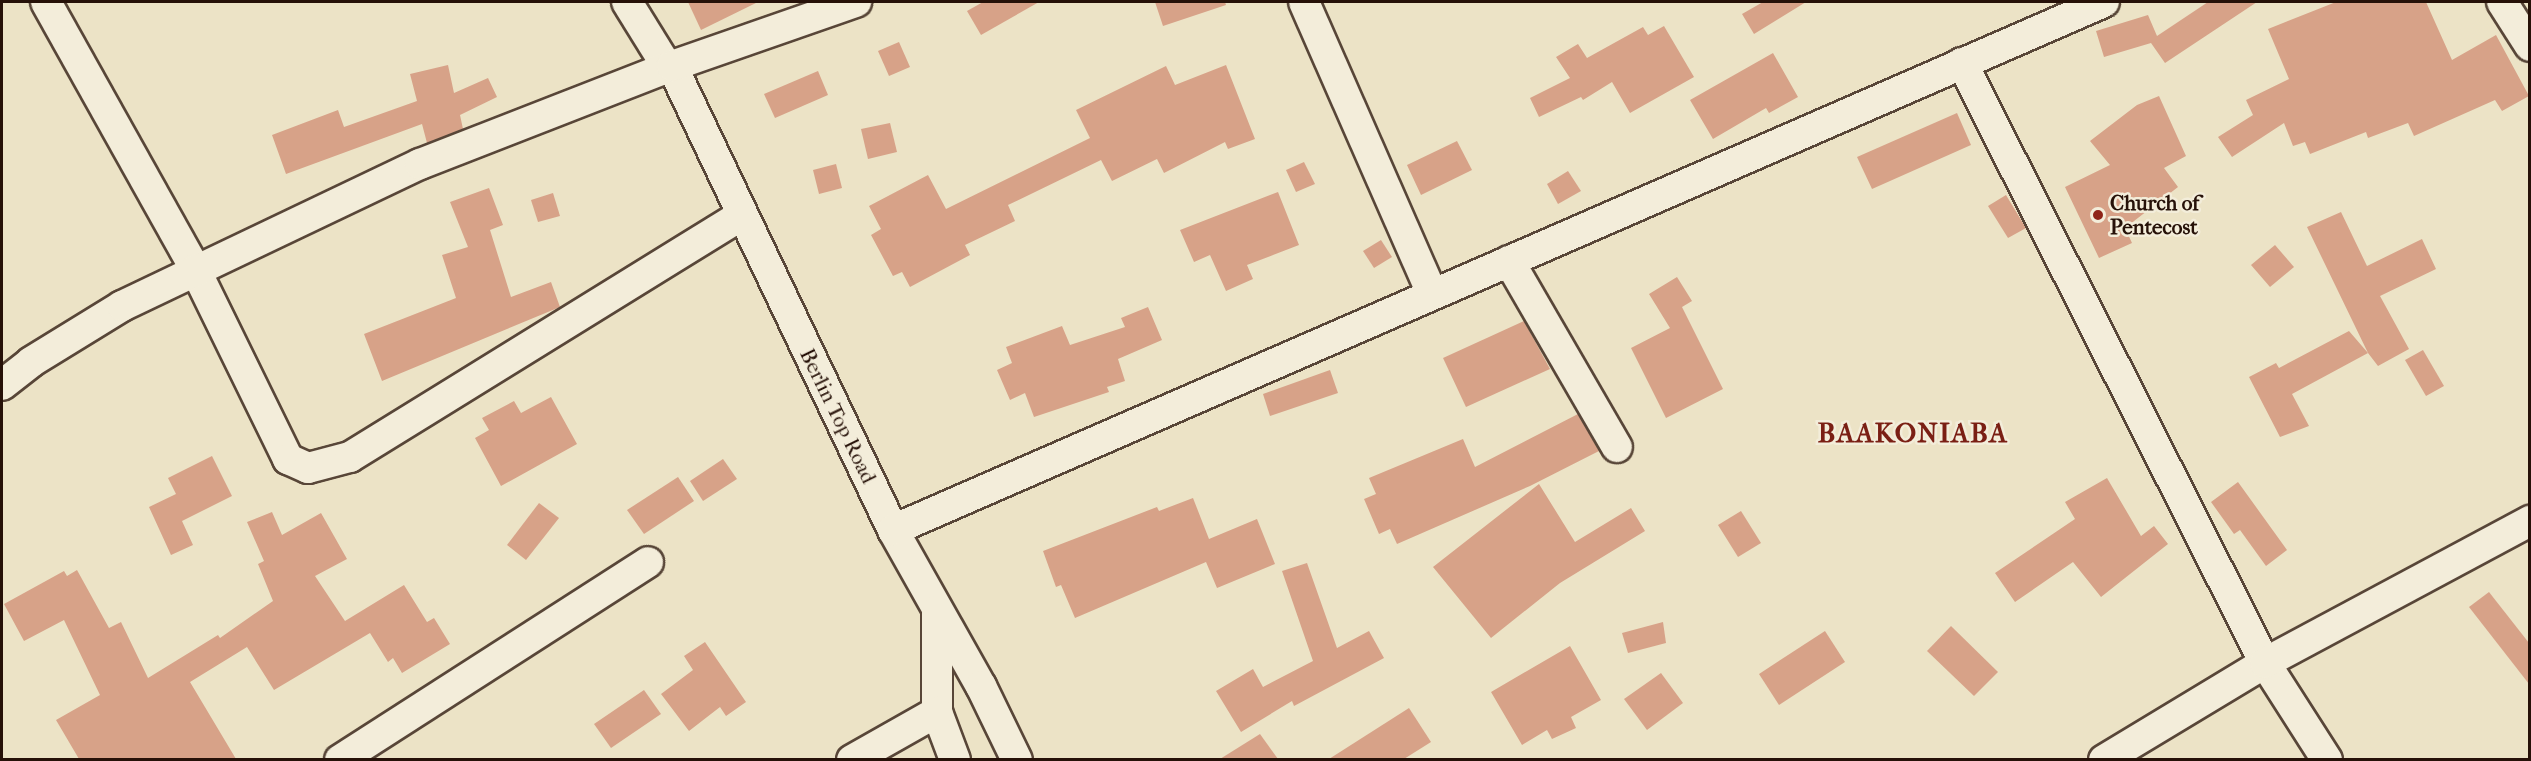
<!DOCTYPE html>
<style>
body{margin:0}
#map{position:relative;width:2531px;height:761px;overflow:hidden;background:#ece3c6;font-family:"IM FELL French Canon",serif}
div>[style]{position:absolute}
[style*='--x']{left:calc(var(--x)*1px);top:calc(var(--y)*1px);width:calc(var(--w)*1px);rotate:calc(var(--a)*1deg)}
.building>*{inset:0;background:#d7a288}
.roads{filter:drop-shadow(2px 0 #584638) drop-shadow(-2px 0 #584638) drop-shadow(0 2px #584638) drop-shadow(0 -2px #584638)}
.minor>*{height:30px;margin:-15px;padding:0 15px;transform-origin:15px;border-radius:15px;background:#f3edda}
.dots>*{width:16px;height:16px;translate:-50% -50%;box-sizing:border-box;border:3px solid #f3edda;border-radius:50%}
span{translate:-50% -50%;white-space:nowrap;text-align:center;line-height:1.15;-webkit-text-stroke:5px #f3edda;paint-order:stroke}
.poi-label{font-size:21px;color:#261108;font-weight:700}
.left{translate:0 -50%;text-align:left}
.street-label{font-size:21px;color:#261108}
.district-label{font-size:27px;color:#7a1f14;font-weight:700;letter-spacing:1.5px}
.frame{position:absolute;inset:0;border:3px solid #261108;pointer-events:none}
</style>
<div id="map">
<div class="building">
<div style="clip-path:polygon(688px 2px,758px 2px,701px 30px)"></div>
<div style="clip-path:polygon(983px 2px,1039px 2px,981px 35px,967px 11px)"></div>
<div style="clip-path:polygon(1155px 2px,1225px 2px,1226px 5px,1163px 26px)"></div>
<div style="clip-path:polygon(1763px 2px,1806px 2px,1754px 34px,1742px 14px)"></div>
<div style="clip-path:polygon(2208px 2px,2257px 2px,2165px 63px,2151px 43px,2104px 57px,2096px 31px,2148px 15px,2157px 36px)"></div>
<div style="clip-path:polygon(2336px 2px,2426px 2px,2452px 60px,2496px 35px,2529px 96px,2502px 111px,2495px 100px,2414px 136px,2408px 123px,2368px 138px,2366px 132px,2310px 154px,2305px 142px,2293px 146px,2284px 123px,2232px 157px,2218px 137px,2253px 115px,2246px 100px,2289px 79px,2268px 29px)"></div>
<div style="clip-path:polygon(1664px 26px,1694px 77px,1630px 113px,1612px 82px,1583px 100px,1581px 97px,1539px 117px,1530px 98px,1570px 78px,1556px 57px,1578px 44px,1587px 58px,1643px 27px,1648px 35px)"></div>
<div style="clip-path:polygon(899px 42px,910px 67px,889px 76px,878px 51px)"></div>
<div style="clip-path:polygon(1773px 53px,1798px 97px,1769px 113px,1766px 108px,1713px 139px,1690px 100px)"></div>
<div style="clip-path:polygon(448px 65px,454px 93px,488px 78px,497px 97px,460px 115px,463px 129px,427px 143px,422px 124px,286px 174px,272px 135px,338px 110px,344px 127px,417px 101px,410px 74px)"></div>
<div style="clip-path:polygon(1226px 65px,1255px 139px,1228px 149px,1225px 142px,1164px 173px,1157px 159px,1112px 181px,1101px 160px,1008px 205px,1015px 221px,965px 245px,970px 255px,910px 287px,902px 272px,893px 276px,871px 235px,881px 229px,869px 206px,928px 175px,946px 209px,1090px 138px,1076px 110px,1166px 66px,1175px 85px)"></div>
<div style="clip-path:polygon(818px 71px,828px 95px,775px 118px,764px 94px)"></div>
<div style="clip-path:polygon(2159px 96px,2186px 156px,2164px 168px,2178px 187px,2125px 228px,2132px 243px,2099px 258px,2065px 187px,2110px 165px,2090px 141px,2137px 105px)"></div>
<div style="clip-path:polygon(1957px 113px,1971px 145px,1872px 189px,1857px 157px)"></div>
<div style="clip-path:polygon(890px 123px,897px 152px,868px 159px,861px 129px)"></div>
<div style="clip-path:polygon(1457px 141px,1472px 170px,1421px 195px,1407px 165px)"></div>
<div style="clip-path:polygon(1304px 162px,1315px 184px,1296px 192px,1286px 170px)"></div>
<div style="clip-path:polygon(836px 164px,842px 188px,819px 194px,813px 170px)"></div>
<div style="clip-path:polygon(1568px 171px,1581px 191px,1558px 204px,1547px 184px)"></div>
<div style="clip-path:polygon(489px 188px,503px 225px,490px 230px,511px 297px,551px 282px,560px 307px,382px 381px,364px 334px,456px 298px,442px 255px,468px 247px,450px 202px)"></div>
<div style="clip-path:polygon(1278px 192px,1299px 245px,1247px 265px,1253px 279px,1226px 291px,1210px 255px,1194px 262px,1180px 230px)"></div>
<div style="clip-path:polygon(553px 193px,560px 216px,538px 222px,531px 200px)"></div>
<div style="clip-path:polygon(2006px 195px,2026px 228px,2008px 238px,1988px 206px)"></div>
<div style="clip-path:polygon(2341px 212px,2367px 266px,2422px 239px,2436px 269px,2380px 296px,2409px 349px,2378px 366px,2368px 353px,2307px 227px)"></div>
<div style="clip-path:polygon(1381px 240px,1392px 257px,1374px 268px,1363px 251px)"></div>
<div style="clip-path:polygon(2275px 245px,2294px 267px,2270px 287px,2251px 265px)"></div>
<div style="clip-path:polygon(1677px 277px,1692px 301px,1682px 307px,1723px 389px,1666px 418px,1631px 348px,1670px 328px,1649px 294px)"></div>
<div style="clip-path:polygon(1148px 307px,1162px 340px,1118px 359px,1125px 381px,1107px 387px,1109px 392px,1034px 417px,1025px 393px,1010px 400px,997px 370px,1012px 363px,1006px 347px,1062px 326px,1070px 345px,1125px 327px,1121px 318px)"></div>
<div style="clip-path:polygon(1524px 321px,1550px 369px,1466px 407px,1443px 358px)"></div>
<div style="clip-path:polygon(2349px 331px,2368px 353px,2292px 394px,2309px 426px,2280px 437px,2249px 377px,2276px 363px,2279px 368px)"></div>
<div style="clip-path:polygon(2423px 350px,2444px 386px,2426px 396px,2405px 360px)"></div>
<div style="clip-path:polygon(1330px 370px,1338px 393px,1270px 416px,1263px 394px)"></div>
<div style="clip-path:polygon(551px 397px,577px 444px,501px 486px,475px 438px,489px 430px,482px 418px,514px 401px,521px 413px)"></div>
<div style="clip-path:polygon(1578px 414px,1599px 451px,1530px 486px,1397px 544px,1390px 529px,1379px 534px,1364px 499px,1376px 494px,1369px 478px,1463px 439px,1475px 467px)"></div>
<div style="clip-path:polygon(212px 456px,232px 496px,182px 521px,193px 545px,171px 555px,149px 507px,176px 494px,168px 478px)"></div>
<div style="clip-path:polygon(723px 459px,737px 479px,703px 501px,690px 481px)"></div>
<div style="clip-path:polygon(678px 477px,694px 501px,644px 534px,627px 510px)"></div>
<div style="clip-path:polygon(2107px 478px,2141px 536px,2154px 526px,2168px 544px,2101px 597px,2073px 562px,2015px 602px,1995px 573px,2075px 519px,2065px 502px)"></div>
<div style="clip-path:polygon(2238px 482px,2287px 550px,2266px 566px,2240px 530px,2234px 534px,2211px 502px)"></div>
<div style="clip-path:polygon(1539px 484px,1575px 542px,1631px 508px,1645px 531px,1560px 583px,1491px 638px,1433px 567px)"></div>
<div style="clip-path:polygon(1193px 498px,1209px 539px,1257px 519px,1275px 564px,1217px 588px,1206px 562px,1075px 618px,1061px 585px,1056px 587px,1043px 551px,1157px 507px,1159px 511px)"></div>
<div style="clip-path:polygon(539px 503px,559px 518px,526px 560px,507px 545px)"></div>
<div style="clip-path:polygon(1741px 511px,1761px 543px,1738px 557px,1718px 525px)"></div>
<div style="clip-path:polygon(272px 512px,282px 535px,321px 513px,347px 559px,315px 576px,345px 621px,404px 585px,427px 622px,434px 618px,450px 644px,402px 673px,393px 658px,388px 662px,370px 633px,274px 690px,247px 647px,190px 682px,236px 759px,79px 759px,56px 720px,100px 695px,64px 620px,24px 641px,4px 604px,64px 571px,67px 576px,77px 570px,109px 628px,121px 622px,148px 678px,218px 635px,220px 638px,273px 601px,258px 564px,264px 561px,247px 522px)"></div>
<div style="clip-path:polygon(1307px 563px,1337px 648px,1369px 631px,1384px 658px,1294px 706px,1292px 701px,1241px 732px,1216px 691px,1253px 669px,1263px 687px,1313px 661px,1282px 571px)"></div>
<div style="clip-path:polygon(2489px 592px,2529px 643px,2529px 684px,2469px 607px)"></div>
<div style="clip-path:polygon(1663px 622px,1666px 643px,1628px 653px,1622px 633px)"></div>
<div style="clip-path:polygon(1951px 626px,1998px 672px,1974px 696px,1927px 651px)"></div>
<div style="clip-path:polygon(1825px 631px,1845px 662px,1779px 705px,1759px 674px)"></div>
<div style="clip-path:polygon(705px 642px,746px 702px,726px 716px,720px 707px,689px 731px,661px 694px,693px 670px,684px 656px)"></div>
<div style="clip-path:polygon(1570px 646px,1601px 700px,1571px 717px,1576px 728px,1552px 739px,1547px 730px,1522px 745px,1491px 692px)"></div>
<div style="clip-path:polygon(1661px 673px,1683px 703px,1647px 730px,1624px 699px)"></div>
<div style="clip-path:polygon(644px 690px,661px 714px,611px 748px,594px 724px)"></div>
<div style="clip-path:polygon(1409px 708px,1431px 742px,1404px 759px,1329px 759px)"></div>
<div style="clip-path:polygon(1260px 734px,1278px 759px,1220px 759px)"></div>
</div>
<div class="roads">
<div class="minor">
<div style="--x:46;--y:2;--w:306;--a:60.8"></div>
<div style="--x:195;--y:269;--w:212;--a:63.9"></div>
<div style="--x:288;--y:459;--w:22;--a:24"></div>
<div style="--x:308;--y:468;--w:43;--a:-14.7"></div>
<div style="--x:350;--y:457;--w:461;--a:-31.7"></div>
<div style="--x:627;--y:2;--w:78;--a:58.2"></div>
<div style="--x:1304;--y:2;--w:319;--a:66.3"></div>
<div style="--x:2502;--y:2;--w:52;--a:57.5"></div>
<div style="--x:1962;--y:63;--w:672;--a:63.21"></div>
<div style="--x:2265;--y:663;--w:115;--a:57.4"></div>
<div style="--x:672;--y:66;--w:514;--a:64.53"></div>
<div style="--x:893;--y:530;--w:179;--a:60.6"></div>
<div style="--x:981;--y:686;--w:82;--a:64.1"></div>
<div style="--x:1509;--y:261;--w:215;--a:59.9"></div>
<div style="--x:2;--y:385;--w:37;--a:-38"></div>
<div style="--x:31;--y:362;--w:107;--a:-31.6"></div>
<div style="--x:122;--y:306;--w:330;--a:-25.5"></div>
<div style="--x:420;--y:164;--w:270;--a:-21.3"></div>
<div style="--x:672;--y:66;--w:195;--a:-19.2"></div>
<div style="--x:893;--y:530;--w:1321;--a:-23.56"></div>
<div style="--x:937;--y:611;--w:101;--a:90"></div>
<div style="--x:937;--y:712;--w:51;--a:69.4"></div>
<div style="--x:340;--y:760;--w:366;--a:-32.7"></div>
<div style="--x:852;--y:760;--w:98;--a:-29.5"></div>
<div style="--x:2104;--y:760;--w:188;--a:-31.1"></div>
<div style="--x:2265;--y:663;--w:301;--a:-28.2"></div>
</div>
</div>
<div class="dots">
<div style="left:2098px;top:215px;background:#8f2418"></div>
</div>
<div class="poi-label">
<span class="left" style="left:2110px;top:215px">Church of<br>Pentecost</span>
</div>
<div class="street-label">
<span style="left:838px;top:416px;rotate:64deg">Berlin Top Road</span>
</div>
<div class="district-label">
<span style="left:1913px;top:434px">BAAKONIABA</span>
</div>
<div class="frame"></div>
</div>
